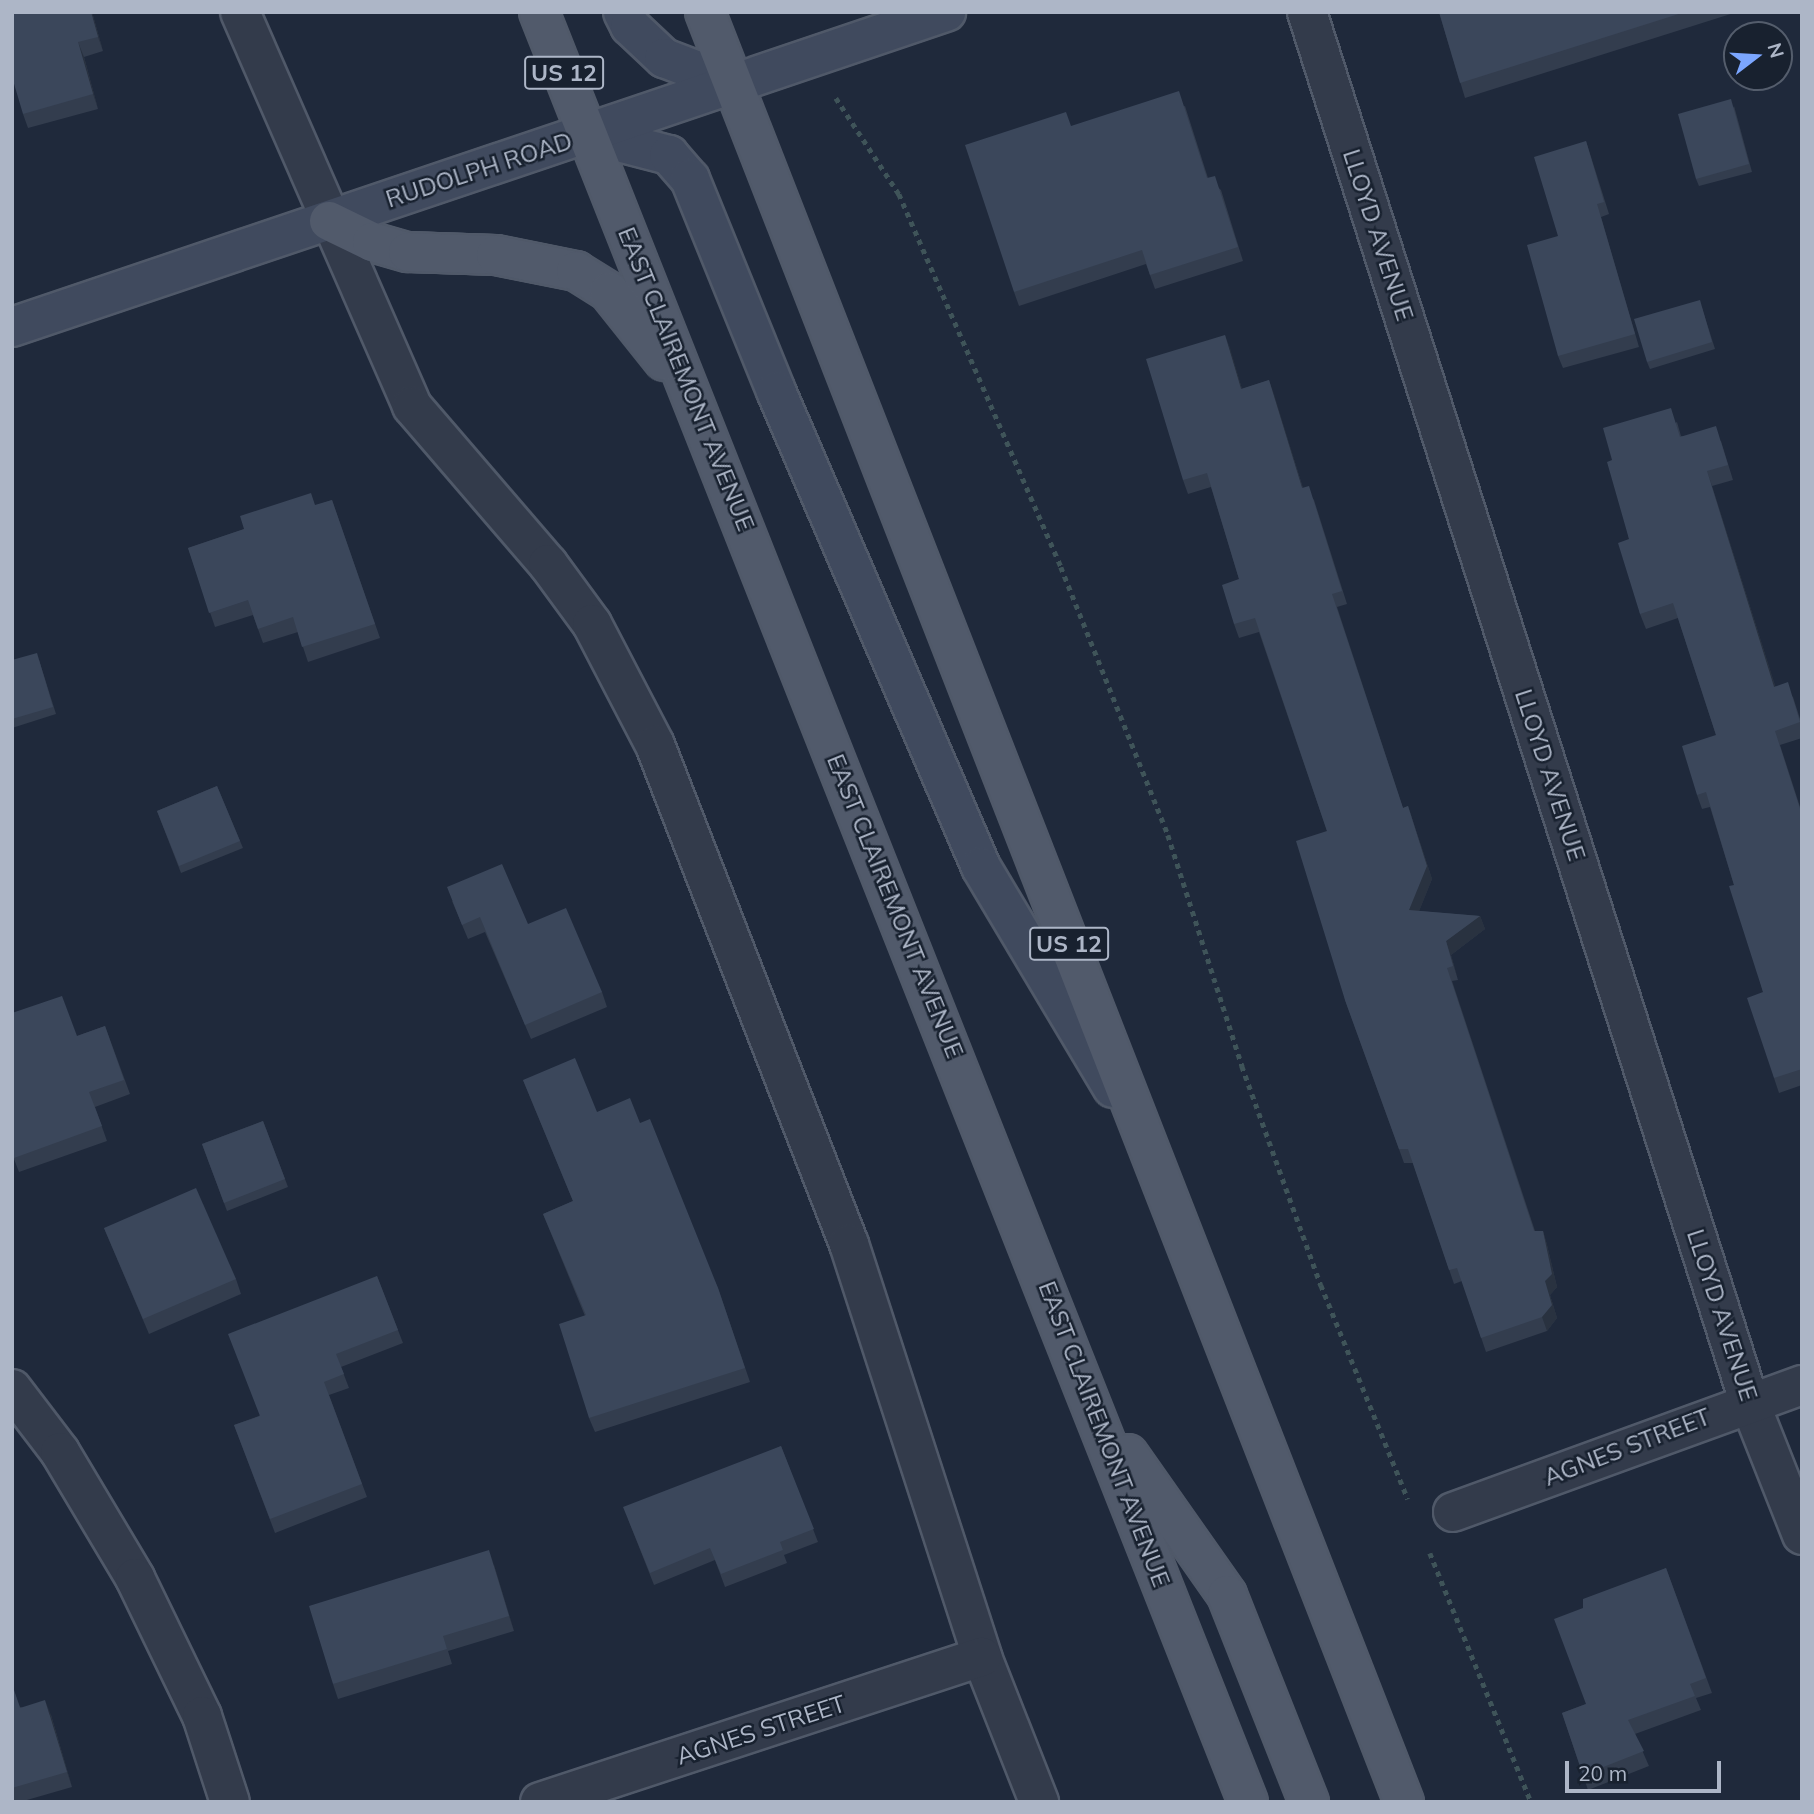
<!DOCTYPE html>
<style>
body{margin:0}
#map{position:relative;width:1814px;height:1814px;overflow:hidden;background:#1f293b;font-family:Mulish,sans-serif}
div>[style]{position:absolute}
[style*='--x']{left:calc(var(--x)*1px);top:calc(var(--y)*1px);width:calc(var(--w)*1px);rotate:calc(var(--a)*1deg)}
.path>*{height:4.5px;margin-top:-2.25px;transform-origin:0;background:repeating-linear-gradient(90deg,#3f5459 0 5px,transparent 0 10px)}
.roads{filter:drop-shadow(2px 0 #505969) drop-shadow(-2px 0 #505969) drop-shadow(0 2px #505969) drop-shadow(0 -2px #505969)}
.street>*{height:38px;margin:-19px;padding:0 19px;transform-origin:19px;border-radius:19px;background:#333b4b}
.secondary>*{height:38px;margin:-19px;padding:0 19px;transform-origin:19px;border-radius:19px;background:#404a5e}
.primary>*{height:38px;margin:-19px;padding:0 19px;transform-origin:19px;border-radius:19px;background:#515a6b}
.wall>*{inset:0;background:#333d4e}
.shaded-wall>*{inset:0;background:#293240}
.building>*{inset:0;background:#3b475b}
span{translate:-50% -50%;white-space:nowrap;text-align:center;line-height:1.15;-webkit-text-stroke:5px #18212f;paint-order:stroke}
.shield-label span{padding:2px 5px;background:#18212f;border:2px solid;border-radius:5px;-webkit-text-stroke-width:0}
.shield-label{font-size:23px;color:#adb6c7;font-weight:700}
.street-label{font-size:24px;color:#adb6c7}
.frame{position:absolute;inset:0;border:14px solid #adb6c7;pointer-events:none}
.north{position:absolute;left:1723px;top:21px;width:70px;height:70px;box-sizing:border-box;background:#18212f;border:2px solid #545d6c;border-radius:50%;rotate:73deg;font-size:19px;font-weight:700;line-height:28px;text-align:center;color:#adb6c7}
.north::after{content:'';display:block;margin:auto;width:24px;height:32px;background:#7ba6ff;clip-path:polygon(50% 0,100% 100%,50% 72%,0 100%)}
.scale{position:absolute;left:1565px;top:1761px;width:156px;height:32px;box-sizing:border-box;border:4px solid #adb6c7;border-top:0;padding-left:9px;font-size:21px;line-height:24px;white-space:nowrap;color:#adb6c7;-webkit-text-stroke:5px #18212f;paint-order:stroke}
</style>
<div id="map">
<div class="path">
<div style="--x:836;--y:98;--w:115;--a:56.7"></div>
<div style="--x:899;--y:194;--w:407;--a:66.5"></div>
<div style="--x:1061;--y:567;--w:289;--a:68.2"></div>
<div style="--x:1168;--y:835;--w:243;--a:72.2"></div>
<div style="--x:1242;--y:1066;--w:233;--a:70.2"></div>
<div style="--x:1321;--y:1285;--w:231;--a:67.9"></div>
<div style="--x:1430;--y:1553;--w:269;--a:67.9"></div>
</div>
<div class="roads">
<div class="street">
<div style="--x:240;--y:12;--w:430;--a:66.4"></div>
<div style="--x:412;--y:406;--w:208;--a:49.3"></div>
<div style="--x:548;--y:564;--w:74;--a:53.7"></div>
<div style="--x:592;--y:624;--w:136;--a:62.5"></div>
<div style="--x:655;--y:745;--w:535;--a:68.76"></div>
<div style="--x:849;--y:1244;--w:434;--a:72.1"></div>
<div style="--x:982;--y:1657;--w:156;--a:68.5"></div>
<div style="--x:1307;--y:12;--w:1458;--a:72.35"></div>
<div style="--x:1749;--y:1401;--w:144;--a:68.4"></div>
<div style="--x:12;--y:1389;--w:79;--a:52.7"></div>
<div style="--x:60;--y:1452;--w:147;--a:59.2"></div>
<div style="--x:135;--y:1578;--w:153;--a:64.1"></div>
<div style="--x:202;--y:1716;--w:90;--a:72"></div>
<div style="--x:1453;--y:1512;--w:371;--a:-20"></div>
<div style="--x:540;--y:1802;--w:465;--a:-18.2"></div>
</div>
<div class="secondary">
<div style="--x:623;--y:12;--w:16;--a:63"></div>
<div style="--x:630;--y:26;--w:47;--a:43.3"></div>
<div style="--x:664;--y:58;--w:76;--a:20.8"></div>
<div style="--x:588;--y:134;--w:84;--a:14.5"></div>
<div style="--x:669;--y:155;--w:32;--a:49"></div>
<div style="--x:690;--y:179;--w:229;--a:67.9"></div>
<div style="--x:776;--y:391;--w:518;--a:66.7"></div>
<div style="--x:981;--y:867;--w:257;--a:59.2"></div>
<div style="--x:12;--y:327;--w:986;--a:-18.64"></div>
</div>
<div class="primary">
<div style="--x:539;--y:12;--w:1925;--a:68.39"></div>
<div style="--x:705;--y:12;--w:1922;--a:68.67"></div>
<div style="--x:329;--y:221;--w:48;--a:26"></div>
<div style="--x:372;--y:242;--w:37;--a:16"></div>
<div style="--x:408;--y:252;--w:88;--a:2"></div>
<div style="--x:496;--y:255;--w:82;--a:11.3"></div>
<div style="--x:576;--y:271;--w:39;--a:32"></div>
<div style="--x:609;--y:292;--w:88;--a:51.4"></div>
<div style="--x:1128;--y:1454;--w:172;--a:54.9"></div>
<div style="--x:1227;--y:1595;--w:223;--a:68.4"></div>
</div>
</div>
<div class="wall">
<div style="clip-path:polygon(92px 12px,103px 51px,84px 57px,98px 109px,28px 128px,23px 114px)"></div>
<div style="clip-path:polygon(1439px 12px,1737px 12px,1465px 98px)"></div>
<div style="clip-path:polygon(1185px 106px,1208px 178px,1221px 190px,1243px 261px,1155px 289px,1146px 264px,1019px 306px,1014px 292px,1072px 126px)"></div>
<div style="clip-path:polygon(1734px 106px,1752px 172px,1699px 186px,1696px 179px)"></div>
<div style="clip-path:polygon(1586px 141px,1609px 214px,1601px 217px,1639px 347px,1563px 368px,1558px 356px,1558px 236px)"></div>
<div style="clip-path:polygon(1702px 308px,1715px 349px,1650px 369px,1647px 362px)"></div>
<div style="clip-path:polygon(1225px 335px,1242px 389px,1269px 380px,1303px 488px,1314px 500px,1347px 604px,1337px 607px,1403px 808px,1408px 806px,1432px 879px,1419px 911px,1480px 916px,1485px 929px,1451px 955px,1458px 980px,1452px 981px,1535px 1231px,1543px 1231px,1547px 1245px,1557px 1287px,1550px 1295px,1557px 1318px,1547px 1331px,1486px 1352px,1462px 1281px,1454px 1284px,1413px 1163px,1404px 1163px,1345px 1000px,1327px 831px,1259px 632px,1239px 638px,1234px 624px,1239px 579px,1211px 487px,1188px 494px,1183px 480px)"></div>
<div style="clip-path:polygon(1677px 422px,1681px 436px,1721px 441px,1733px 480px,1712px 486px,1775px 686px,1793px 697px,1802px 725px,1802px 738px,1780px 745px,1802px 813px,1802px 1085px,1779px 1093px,1774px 1078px,1763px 992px,1734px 885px,1710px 807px,1702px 809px,1697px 795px,1716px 735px,1678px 618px,1646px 629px,1640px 614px,1629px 539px,1612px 460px)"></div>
<div style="clip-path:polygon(332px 500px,380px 638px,308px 662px,298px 632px,263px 643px,253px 615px,215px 627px,188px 548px)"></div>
<div style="clip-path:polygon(12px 660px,39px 660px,56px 714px,12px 728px)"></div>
<div style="clip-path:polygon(217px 786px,243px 848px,181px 873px,157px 811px)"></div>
<div style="clip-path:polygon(452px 901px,528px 924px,602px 992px,607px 1007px,531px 1039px,485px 932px,468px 939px)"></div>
<div style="clip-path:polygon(105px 1026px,130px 1094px,95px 1107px,107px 1141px,19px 1172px,12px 1154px,77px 1036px)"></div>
<div style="clip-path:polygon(523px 1080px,597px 1112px,640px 1123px,718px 1288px,750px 1382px,595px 1432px,589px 1418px,585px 1316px,543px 1214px,573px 1201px)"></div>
<div style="clip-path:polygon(263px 1121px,288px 1187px,227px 1211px,202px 1144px)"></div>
<div style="clip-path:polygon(104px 1228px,236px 1279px,241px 1294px,149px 1334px)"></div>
<div style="clip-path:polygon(377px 1276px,403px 1343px,341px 1367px,349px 1388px,329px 1395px,367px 1497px,275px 1533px,234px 1425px,259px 1416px)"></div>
<div style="clip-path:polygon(781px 1446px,818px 1542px,784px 1555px,787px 1563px,725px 1587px,715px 1560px,654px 1585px,628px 1519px)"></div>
<div style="clip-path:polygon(494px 1565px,514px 1631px,448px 1651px,452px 1664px,338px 1699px,333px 1684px)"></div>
<div style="clip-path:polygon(1666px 1568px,1712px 1693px,1696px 1698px,1701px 1710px,1635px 1734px,1649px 1766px,1588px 1790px,1562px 1713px,1586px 1704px,1583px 1608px)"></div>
<div style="clip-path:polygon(12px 1684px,20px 1707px,51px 1715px,72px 1787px,20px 1802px,12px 1802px)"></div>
</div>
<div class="shaded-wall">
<div style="clip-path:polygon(91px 12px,92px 12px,103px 51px,98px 37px)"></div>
<div style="clip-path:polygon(78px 42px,84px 57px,98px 109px,93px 94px)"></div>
<div style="clip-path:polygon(1225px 335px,1230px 348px,1246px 403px,1241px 389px)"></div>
<div style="clip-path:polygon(1269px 380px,1274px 394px,1307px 502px,1302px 488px)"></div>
<div style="clip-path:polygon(1707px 471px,1712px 486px,1780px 701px,1774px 687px)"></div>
<div style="clip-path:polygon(1408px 806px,1432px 879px,1414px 924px,1409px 910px)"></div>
<div style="clip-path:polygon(1480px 916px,1485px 929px,1451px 955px,1458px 980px,1446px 941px)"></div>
<div style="clip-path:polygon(1543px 1231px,1547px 1245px,1557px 1287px,1550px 1295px,1557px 1318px,1547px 1331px,1542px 1317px)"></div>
<div style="clip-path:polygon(489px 1550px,494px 1565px,514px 1631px,509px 1616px)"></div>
<div style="clip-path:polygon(45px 1700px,51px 1715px,72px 1787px,67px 1772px)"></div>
</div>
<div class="building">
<div style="clip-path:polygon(12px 12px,91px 12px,98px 37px,78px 42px,93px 94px,23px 114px,12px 77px)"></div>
<div style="clip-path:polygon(1439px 12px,1685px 12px,1460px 83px)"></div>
<div style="clip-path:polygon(1179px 91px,1207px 178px,1215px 176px,1238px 247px,1150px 275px,1142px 250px,1014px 292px,965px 145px,1066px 112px,1071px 126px)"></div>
<div style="clip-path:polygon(1731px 99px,1749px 164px,1696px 179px,1678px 114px)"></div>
<div style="clip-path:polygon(1586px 141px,1604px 202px,1597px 204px,1635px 334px,1558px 356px,1527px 245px,1558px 236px,1534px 157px)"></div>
<div style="clip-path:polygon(1700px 300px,1712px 342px,1647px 362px,1634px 319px)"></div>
<div style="clip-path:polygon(1225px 335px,1241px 389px,1269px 380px,1302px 488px,1309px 486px,1342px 591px,1332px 594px,1403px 808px,1408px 806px,1427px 866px,1409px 910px,1480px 916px,1446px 941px,1453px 966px,1447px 968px,1534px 1231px,1543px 1231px,1552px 1274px,1545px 1281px,1552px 1305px,1542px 1317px,1481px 1338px,1457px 1268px,1449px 1270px,1408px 1149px,1399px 1149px,1345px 1000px,1296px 841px,1327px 831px,1255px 618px,1234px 624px,1222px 585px,1239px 579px,1207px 473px,1183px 480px,1146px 359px)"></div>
<div style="clip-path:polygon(1671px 408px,1680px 437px,1716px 426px,1728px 465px,1707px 471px,1774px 687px,1788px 682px,1800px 722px,1775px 731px,1802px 815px,1802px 1069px,1774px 1078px,1747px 998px,1763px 992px,1729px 886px,1734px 885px,1706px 792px,1697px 795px,1682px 746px,1716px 735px,1673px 603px,1640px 614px,1618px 543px,1629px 539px,1607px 462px,1612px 460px,1603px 428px)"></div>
<div style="clip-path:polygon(311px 493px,315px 505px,332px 500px,375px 624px,302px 647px,293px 617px,258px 629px,248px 600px,209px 613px,188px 548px,244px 529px,240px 516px)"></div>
<div style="clip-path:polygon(37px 653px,53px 707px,12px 719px,12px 660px)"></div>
<div style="clip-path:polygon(217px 786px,240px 841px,179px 866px,157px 811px)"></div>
<div style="clip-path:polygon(502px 864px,528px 924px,566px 908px,602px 992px,525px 1025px,480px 917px,462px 925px,447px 887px)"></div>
<div style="clip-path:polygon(62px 996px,77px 1036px,105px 1026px,124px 1080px,89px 1092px,102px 1126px,14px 1158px,12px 1154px,12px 1013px)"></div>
<div style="clip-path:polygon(575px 1058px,597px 1112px,630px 1098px,640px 1123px,650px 1119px,718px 1288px,745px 1368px,589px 1418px,559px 1324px,586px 1315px,543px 1214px,573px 1201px,523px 1080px)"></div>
<div style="clip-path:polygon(263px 1121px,285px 1179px,224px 1203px,202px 1144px)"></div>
<div style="clip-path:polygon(196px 1188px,236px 1279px,143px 1319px,104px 1228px)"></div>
<div style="clip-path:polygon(377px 1276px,398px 1330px,336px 1354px,344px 1374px,324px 1382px,362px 1484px,270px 1519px,234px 1425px,260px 1416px,228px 1334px)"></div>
<div style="clip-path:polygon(781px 1446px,814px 1529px,780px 1542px,783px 1550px,721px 1574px,710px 1548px,650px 1573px,623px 1507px)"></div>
<div style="clip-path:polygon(489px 1550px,509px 1616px,443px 1636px,447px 1649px,333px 1684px,309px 1606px)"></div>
<div style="clip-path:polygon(1666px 1568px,1706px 1678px,1690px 1684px,1695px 1696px,1628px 1720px,1644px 1751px,1583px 1775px,1562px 1713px,1586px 1704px,1554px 1619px,1583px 1608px,1583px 1599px)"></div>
<div style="clip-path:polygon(12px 1685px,20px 1708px,45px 1700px,67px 1772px,12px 1788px)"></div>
</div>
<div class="shield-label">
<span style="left:564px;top:73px">US 12</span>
<span style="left:1069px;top:944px">US 12</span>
</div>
<div class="street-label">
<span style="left:479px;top:170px;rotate:-18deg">RUDOLPH ROAD</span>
<span style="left:1378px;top:235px;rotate:72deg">LLOYD AVENUE</span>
<span style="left:686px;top:379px;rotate:68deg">EAST CLAIREMONT AVENUE</span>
<span style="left:1550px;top:775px;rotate:72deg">LLOYD AVENUE</span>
<span style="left:895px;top:906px;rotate:68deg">EAST CLAIREMONT AVENUE</span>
<span style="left:1722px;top:1315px;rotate:72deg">LLOYD AVENUE</span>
<span style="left:1104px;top:1434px;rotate:69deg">EAST CLAIREMONT AVENUE</span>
<span style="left:1627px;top:1447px;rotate:-21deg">AGNES STREET</span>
<span style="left:761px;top:1730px;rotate:-18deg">AGNES STREET</span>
</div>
<div class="frame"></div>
<div class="north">N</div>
<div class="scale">20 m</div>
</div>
